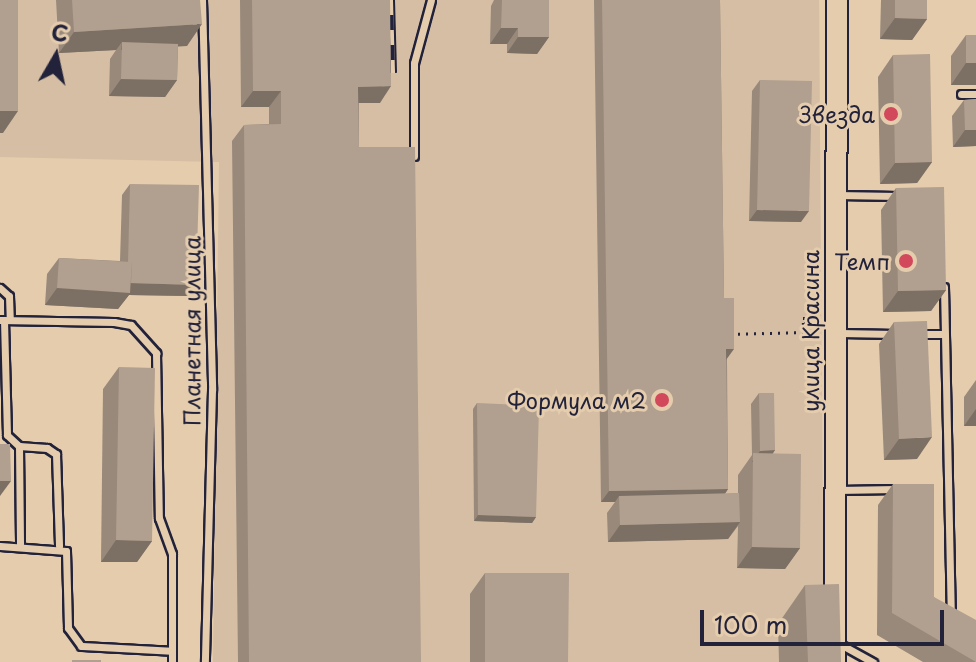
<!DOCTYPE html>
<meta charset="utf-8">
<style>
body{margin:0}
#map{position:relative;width:976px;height:662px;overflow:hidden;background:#e4ccad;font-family:"Playpen Sans",sans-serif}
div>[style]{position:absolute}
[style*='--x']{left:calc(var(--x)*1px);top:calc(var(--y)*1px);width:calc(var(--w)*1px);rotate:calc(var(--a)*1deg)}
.built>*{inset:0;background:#d5bea4}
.path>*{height:3px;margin-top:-1.5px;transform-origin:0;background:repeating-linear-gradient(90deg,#22223b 0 2px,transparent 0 8px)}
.roads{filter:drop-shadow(2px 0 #22223b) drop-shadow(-2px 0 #22223b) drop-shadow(0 2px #22223b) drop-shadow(0 -2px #22223b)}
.lane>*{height:7px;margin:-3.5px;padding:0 3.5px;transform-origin:3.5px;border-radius:3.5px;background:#e4ccad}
.secondary>*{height:20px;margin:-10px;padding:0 10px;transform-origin:10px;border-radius:10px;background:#e4ccad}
.rail>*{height:8px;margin-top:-4px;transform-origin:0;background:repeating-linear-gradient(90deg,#e4ccad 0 15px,#22223b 0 30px);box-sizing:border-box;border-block:2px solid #22223b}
.wall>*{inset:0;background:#98897b}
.shaded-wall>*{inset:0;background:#7c6f64}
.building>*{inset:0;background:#b19f8f}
.dots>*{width:22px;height:22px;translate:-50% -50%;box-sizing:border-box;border:4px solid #e4ccad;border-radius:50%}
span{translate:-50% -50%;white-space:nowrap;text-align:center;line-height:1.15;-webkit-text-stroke:6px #e4ccad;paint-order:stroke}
.poi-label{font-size:22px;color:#22223b}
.right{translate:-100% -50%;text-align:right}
.street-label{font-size:22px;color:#22223b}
.north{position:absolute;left:16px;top:16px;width:80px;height:80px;-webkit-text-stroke:6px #e4ccad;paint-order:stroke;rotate:9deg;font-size:22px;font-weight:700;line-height:32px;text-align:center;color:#22223b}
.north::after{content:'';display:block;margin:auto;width:28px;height:36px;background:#22223b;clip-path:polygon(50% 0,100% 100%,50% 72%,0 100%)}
.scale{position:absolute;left:700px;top:610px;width:244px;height:36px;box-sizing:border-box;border:4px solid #22223b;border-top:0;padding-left:10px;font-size:24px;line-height:28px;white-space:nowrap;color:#22223b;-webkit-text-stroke:6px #e4ccad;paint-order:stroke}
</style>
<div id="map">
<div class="built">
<div style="clip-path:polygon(0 0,819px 0,824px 662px,213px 662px,219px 162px,0 157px)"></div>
</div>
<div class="path">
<div style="--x:808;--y:318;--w:7;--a:90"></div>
<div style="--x:808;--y:325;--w:12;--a:-31"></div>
<div style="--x:730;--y:334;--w:74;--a:-1.5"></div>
<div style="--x:804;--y:332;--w:14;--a:-94"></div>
<div style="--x:803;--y:318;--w:5;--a:0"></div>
</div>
<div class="roads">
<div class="lane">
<div style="--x:202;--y:0;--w:390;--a:88.5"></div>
<div style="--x:212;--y:390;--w:272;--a:91.5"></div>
<div style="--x:961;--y:94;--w:15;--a:0"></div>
<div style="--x:414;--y:156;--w:93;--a:-90"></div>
<div style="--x:414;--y:63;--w:65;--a:-74.9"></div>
<div style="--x:837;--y:195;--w:60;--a:1"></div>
<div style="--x:944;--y:287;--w:325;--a:88.8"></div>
<div style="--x:0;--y:288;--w:12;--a:42"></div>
<div style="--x:9;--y:296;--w:24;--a:88"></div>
<div style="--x:0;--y:320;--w:114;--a:1"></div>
<div style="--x:114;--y:322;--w:17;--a:10"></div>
<div style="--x:131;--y:325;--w:38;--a:48"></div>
<div style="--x:156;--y:353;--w:165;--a:89"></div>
<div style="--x:159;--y:518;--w:38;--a:70"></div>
<div style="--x:172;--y:554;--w:108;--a:90"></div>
<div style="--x:4;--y:320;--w:115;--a:88.5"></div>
<div style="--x:7;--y:435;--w:16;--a:43"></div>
<div style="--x:19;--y:446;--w:28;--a:4"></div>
<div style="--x:47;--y:448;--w:11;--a:34"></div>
<div style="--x:56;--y:454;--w:92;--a:88.1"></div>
<div style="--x:840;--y:333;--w:55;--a:1"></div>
<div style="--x:920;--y:334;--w:24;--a:0"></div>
<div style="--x:19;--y:446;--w:100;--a:89.4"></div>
<div style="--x:837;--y:490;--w:59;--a:-1"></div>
<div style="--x:0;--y:546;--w:66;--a:4.3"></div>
<div style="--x:66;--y:551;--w:77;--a:88.5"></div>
<div style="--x:68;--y:628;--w:22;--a:54"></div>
<div style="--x:81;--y:646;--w:91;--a:3.1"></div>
<div style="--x:840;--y:644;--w:38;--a:29"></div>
</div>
<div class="secondary">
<div style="--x:835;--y:662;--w:662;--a:-89.83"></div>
</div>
</div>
<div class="rail">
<div style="--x:391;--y:0;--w:73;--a:88.4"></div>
</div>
<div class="wall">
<div style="clip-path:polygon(56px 0,200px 0,187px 46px,178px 46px,177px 80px,165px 97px,109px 96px,110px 59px,116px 50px,59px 53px)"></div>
<div style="clip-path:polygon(240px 0,390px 0,380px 103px,359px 103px,359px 147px,421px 662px,238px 662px,232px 141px,244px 125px,269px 124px,269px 107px,241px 107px)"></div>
<div style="clip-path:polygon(494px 0,549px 0,549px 37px,537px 54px,507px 53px,507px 44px,490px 44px,491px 6px)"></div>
<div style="clip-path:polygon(594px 0,720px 0,724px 298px,727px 360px,728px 489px,725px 494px,738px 493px,738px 475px,752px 455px,751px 404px,759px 393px,775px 450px,773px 453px,800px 548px,785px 569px,737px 568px,738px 526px,728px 539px,608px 542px,607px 513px,615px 502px,601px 502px)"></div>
<div style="clip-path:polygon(881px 0,927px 0,927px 19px,912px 40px,880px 39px)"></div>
<div style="clip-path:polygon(966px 35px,976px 85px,951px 85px,951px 56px)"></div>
<div style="clip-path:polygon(893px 55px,932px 162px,917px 183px,880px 184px,878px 77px)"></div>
<div style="clip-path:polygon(760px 80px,801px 222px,749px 221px,752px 91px)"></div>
<div style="clip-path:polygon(976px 99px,976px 146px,953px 147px,952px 116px,964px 100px)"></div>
<div style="clip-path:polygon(130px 184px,196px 285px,188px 296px,129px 295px,118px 309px,45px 305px,47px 274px,59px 258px,120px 261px,122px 195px)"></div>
<div style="clip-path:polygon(896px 188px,946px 290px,931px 311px,883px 312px,881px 210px)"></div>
<div style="clip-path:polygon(894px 322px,917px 459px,884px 460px,879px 344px)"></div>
<div style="clip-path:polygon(119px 367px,152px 541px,137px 562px,101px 562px,103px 389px)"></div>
<div style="clip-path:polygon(976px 380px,976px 426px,964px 426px,964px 397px)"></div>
<div style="clip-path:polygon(477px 403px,536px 517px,532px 523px,474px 521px,473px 409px)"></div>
<div style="clip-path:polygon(893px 484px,934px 597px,976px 662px,923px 662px,877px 635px,878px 505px)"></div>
<div style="clip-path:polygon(485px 573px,568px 662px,470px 662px,470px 594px)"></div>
<div style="clip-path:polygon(805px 585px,841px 662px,779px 662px,778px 624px)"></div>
</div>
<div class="shaded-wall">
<div style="clip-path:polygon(895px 18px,927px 19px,912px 40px,880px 39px)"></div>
<div style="clip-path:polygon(202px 24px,187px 46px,121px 50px,122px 42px,116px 50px,59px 53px,74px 32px)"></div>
<div style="clip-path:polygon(501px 28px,518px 28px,507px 44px,490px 44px)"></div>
<div style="clip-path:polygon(518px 37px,549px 37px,537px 54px,507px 53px)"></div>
<div style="clip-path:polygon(966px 63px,976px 63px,976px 85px,951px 85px)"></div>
<div style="clip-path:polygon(121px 79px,177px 80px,165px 97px,109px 96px)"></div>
<div style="clip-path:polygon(391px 86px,380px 103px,347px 103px,358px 87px)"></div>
<div style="clip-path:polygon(253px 91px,281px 91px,269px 107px,241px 107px)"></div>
<div style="clip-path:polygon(0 111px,18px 111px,3px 133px,0 133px)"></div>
<div style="clip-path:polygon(965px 130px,976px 130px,976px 146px,953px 147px)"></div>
<div style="clip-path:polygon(932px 162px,917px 183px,880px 184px,895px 163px)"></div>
<div style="clip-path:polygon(757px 210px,809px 211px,801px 222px,749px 221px)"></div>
<div style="clip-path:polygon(127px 283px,196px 285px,188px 296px,129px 295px,118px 309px,45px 305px,57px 288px)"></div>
<div style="clip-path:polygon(946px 290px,931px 311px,883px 312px,898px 291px)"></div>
<div style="clip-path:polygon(726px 349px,734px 349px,726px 360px)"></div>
<div style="clip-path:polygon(976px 409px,976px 426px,964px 426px)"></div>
<div style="clip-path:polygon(932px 437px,917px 459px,884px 460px,899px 439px)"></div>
<div style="clip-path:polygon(775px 450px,767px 462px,752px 462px,760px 451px)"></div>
<div style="clip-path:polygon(0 481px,11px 481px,0 496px)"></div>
<div style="clip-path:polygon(728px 489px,720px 501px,619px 496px,615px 502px,601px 502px,609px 491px)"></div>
<div style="clip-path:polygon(478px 515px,536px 517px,532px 523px,474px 521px)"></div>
<div style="clip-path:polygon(740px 522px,728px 539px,608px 542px,620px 525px)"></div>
<div style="clip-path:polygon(116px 540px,152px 541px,137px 562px,101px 562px)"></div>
<div style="clip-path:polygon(752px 547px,800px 548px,785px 569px,737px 568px)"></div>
</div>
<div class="building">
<div style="clip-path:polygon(0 0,18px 0,18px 111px,0 111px)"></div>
<div style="clip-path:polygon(72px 0,200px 0,202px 24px,74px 32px)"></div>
<div style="clip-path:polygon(252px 0,390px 0,391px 86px,358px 87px,359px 147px,415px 147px,421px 662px,249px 662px,244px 125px,281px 124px,281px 91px,253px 91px)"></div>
<div style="clip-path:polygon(502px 0,549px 0,549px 37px,518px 37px,518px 28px,501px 28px)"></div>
<div style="clip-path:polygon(602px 0,720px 0,724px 298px,734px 298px,734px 349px,726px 349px,728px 489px,609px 491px)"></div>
<div style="clip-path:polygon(895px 0,927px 0,927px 19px,895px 18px)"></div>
<div style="clip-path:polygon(966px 35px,976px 35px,976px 63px,966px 63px)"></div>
<div style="clip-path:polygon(122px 42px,178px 44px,177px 80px,121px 79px)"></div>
<div style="clip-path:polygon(930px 54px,932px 162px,895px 163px,893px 55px)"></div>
<div style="clip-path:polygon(760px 80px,812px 81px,809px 211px,757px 210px)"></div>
<div style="clip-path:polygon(976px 99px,976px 130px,965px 130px,964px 100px)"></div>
<div style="clip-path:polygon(130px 184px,199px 185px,196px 285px,131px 283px,132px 262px,128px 262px)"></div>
<div style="clip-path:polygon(944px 187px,946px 290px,898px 291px,896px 188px)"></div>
<div style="clip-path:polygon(59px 258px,132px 262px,130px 293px,57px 288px)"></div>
<div style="clip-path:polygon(927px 321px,932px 437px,899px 439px,894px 322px)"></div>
<div style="clip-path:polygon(119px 367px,155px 368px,152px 541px,116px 540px)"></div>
<div style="clip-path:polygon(759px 393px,774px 393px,775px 450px,760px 451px)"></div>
<div style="clip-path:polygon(477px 403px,539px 406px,536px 517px,478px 515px)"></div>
<div style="clip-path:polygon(0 444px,10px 444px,11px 481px,0 481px)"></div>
<div style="clip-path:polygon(753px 453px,801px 454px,800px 548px,752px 547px)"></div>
<div style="clip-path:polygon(893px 484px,934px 484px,934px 597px,976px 620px,976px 662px,892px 613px)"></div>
<div style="clip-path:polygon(739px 493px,740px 522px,620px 525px,619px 496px)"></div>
<div style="clip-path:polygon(485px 573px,569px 573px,568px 662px,485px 662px)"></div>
<div style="clip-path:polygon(839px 584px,841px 662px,808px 662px,805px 585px)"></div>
<div style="clip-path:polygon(72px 660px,101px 660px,101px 662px,72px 662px)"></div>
</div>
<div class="dots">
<div style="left:891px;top:114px;background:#d1495b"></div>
<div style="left:906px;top:261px;background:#d1495b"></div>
<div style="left:662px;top:400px;background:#d1495b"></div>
</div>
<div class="poi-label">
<span class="right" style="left:875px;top:114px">Звезда</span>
<span class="right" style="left:890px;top:261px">Темп</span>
<span class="right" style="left:646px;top:400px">Формула м2</span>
</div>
<div class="street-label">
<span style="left:191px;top:331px;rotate:-90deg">Планетная улица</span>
<span style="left:810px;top:331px;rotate:-90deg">улица Красина</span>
</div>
<div class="north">С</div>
<div class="scale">100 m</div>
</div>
